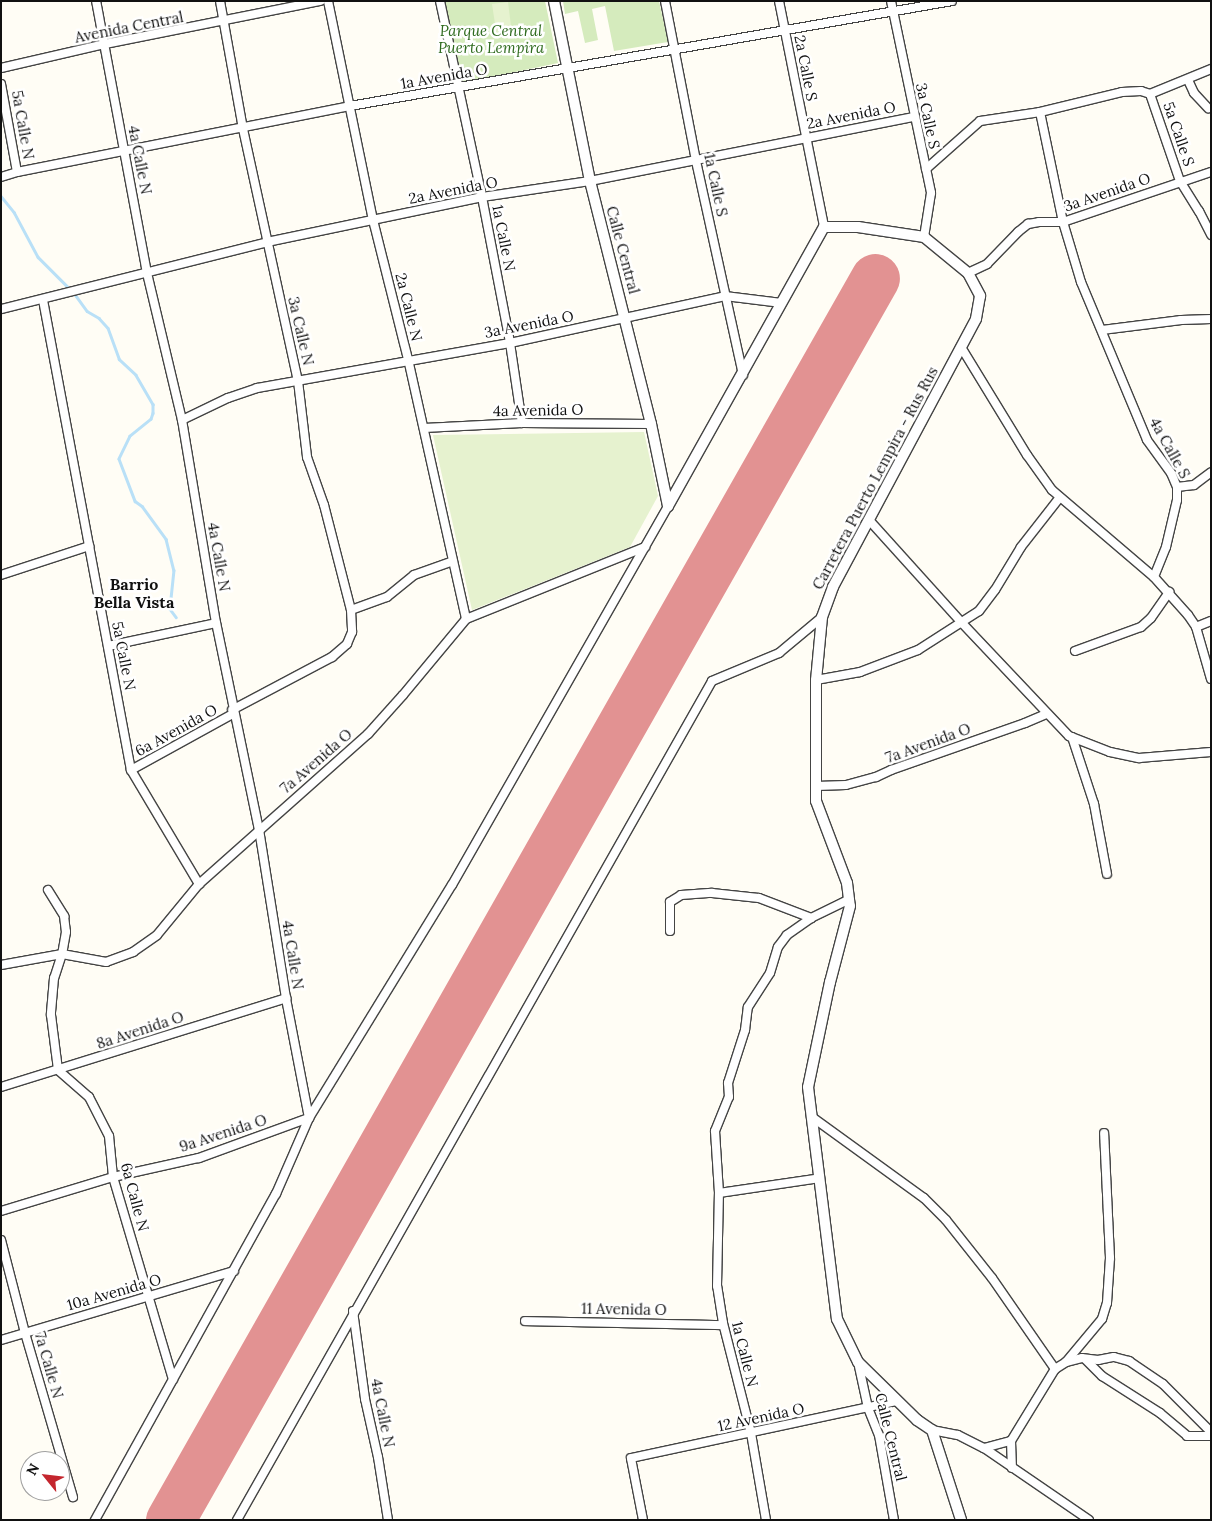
<!DOCTYPE html>
<style>
body{margin:0}
#map{position:relative;width:1212px;height:1521px;overflow:hidden;background:#fffdf5;font-family:Lora,serif}
div>[style]{position:absolute}
[style*='--x']{left:calc(var(--x)*1px);top:calc(var(--y)*1px);width:calc(var(--w)*1px);rotate:calc(var(--a)*1deg)}
.green>*{inset:0;background:#d5ebbd}
.pitch>*{inset:0;background:#e6f2cf}
.stream>*{height:2.5px;margin:-1.25px;padding:0 1.25px;transform-origin:1.25px;border-radius:1.25px;background:#b9e0f7}
.runway>*{height:49px;margin:-24.5px;padding:0 24.5px;transform-origin:24.5px;border-radius:24.5px;background:#e29292}
.roads{filter:drop-shadow(1px 0 #444) drop-shadow(-1px 0 #444) drop-shadow(0 1px #444) drop-shadow(0 -1px #444)}
.minor>*{height:8px;margin:-4px;padding:0 4px;transform-origin:4px;border-radius:4px;background:#fff}
.tertiary>*{height:10px;margin:-5px;padding:0 5px;transform-origin:5px;border-radius:5px;background:#fff}
span{translate:-50% -50%;white-space:nowrap;text-align:center;line-height:1.15;-webkit-text-stroke:5px #fff;paint-order:stroke}
.street-label{font-size:15px;color:#111}
.park-label{font-size:15px;color:#2f6b1f;font-style:italic}
.neighbourhood-label{font-size:16px;color:#111;font-weight:700}
.frame{position:absolute;inset:0;border:2px solid #111;pointer-events:none}
.north{position:absolute;left:20px;top:1451px;width:50px;height:50px;box-sizing:border-box;background:#fff;border:1px solid #a0a0a0;border-radius:50%;rotate:299deg;font-size:14px;font-weight:700;line-height:20px;text-align:center;color:#111}
.north::after{content:'';display:block;margin:auto;width:18px;height:22px;background:#c4262e;clip-path:polygon(50% 0,100% 100%,50% 72%,0 100%)}
</style>
<div id="map">
<div class="green">
<div style="clip-path:polygon(445px 1px,545px 1px,558px 63px,462px 83px)"></div>
<div style="clip-path:polygon(563px 1px,659px 1px,668px 42px,614px 51px,605px 6px,592px 9px,598px 40px,585px 43px,578px 11px,565px 14px)"></div>
</div>
<div class="pitch">
<div style="clip-path:polygon(508px 2px,512px 34px,497px 37px,492px 4px)"></div>
<div style="clip-path:polygon(644px 432px,658px 496px,630px 547px,472px 610px,433px 435px)"></div>
</div>
<div class="stream">
<div style="--x:1;--y:196;--w:21;--a:51"></div>
<div style="--x:14;--y:212;--w:51;--a:61.9"></div>
<div style="--x:38;--y:257;--w:45;--a:45"></div>
<div style="--x:74;--y:293;--w:22;--a:54"></div>
<div style="--x:87;--y:311;--w:14;--a:30"></div>
<div style="--x:99;--y:318;--w:13;--a:48"></div>
<div style="--x:108;--y:328;--w:33;--a:70"></div>
<div style="--x:119;--y:359;--w:23;--a:43"></div>
<div style="--x:136;--y:375;--w:34;--a:60"></div>
<div style="--x:153;--y:404;--w:9;--a:90"></div>
<div style="--x:153;--y:413;--w:6;--a:108"></div>
<div style="--x:151;--y:419;--w:27;--a:141"></div>
<div style="--x:130;--y:436;--w:25;--a:116"></div>
<div style="--x:119;--y:459;--w:45;--a:69.1"></div>
<div style="--x:135;--y:501;--w:9;--a:36"></div>
<div style="--x:142;--y:506;--w:41;--a:54"></div>
<div style="--x:166;--y:539;--w:32;--a:76"></div>
<div style="--x:174;--y:570;--w:39;--a:96"></div>
<div style="--x:170;--y:609;--w:10;--a:53"></div>
</div>
<div class="runway">
<div style="--x:170;--y:1520;--w:1428;--a:-60.42"></div>
</div>
<div class="roads">
<div class="minor">
<div style="--x:220;--y:1;--w:130;--a:79.8"></div>
<div style="--x:243;--y:129;--w:258;--a:77.7"></div>
<div style="--x:298;--y:381;--w:77;--a:83.2"></div>
<div style="--x:307;--y:457;--w:51;--a:70.5"></div>
<div style="--x:324;--y:505;--w:108;--a:75.6"></div>
<div style="--x:351;--y:610;--w:22;--a:87"></div>
<div style="--x:352;--y:632;--w:13;--a:113"></div>
<div style="--x:347;--y:644;--w:20;--a:139"></div>
<div style="--x:332;--y:657;--w:113;--a:152.1"></div>
<div style="--x:328;--y:1;--w:224;--a:78.4"></div>
<div style="--x:373;--y:220;--w:143;--a:75.9"></div>
<div style="--x:408;--y:359;--w:266;--a:77.4"></div>
<div style="--x:440;--y:1;--w:200;--a:77.9"></div>
<div style="--x:482;--y:197;--w:149;--a:79.1"></div>
<div style="--x:510;--y:343;--w:81;--a:81.5"></div>
<div style="--x:665;--y:1;--w:163;--a:79"></div>
<div style="--x:696;--y:161;--w:219;--a:77.6"></div>
<div style="--x:779;--y:1;--w:230;--a:78.7"></div>
<div style="--x:891;--y:1;--w:196;--a:78.2"></div>
<div style="--x:931;--y:193;--w:45;--a:99"></div>
<div style="--x:1;--y:68;--w:107;--a:-13"></div>
<div style="--x:105;--y:44;--w:220;--a:-11.3"></div>
<div style="--x:1188;--y:80;--w:14;--a:65"></div>
<div style="--x:1194;--y:93;--w:21;--a:47"></div>
<div style="--x:1;--y:84;--w:89;--a:79.7"></div>
<div style="--x:1150;--y:94;--w:92;--a:71"></div>
<div style="--x:1180;--y:181;--w:36;--a:58"></div>
<div style="--x:1199;--y:211;--w:27;--a:63"></div>
<div style="--x:1040;--y:112;--w:112;--a:78.2"></div>
<div style="--x:1063;--y:222;--w:63;--a:73.3"></div>
<div style="--x:1081;--y:282;--w:171;--a:67.3"></div>
<div style="--x:1147;--y:440;--w:41;--a:54"></div>
<div style="--x:1171;--y:473;--w:15;--a:67"></div>
<div style="--x:1177;--y:487;--w:13;--a:90"></div>
<div style="--x:1177;--y:500;--w:48;--a:103.2"></div>
<div style="--x:1166;--y:547;--w:32;--a:112"></div>
<div style="--x:926;--y:169;--w:72;--a:-41.6"></div>
<div style="--x:980;--y:121;--w:61;--a:-8.5"></div>
<div style="--x:1040;--y:112;--w:84;--a:-13.7"></div>
<div style="--x:1122;--y:92;--w:19;--a:-3"></div>
<div style="--x:1141;--y:91;--w:9;--a:18"></div>
<div style="--x:1150;--y:94;--w:66;--a:-22.3"></div>
<div style="--x:1;--y:177;--w:17;--a:-17"></div>
<div style="--x:17;--y:172;--w:339;--a:-11.2"></div>
<div style="--x:350;--y:106;--w:611;--a:-9.89"></div>
<div style="--x:968;--y:273;--w:21;--a:-25"></div>
<div style="--x:987;--y:264;--w:45;--a:-45.9"></div>
<div style="--x:1018;--y:232;--w:13;--a:-39"></div>
<div style="--x:1028;--y:224;--w:11;--a:-10"></div>
<div style="--x:1039;--y:222;--w:24;--a:0"></div>
<div style="--x:1063;--y:222;--w:156;--a:-18.7"></div>
<div style="--x:43;--y:300;--w:478;--a:79.4"></div>
<div style="--x:131;--y:770;--w:133;--a:59.2"></div>
<div style="--x:1;--y:309;--w:274;--a:-14.1"></div>
<div style="--x:267;--y:242;--w:220;--a:-11.8"></div>
<div style="--x:482;--y:197;--w:109;--a:-8.4"></div>
<div style="--x:590;--y:181;--w:330;--a:-11.2"></div>
<div style="--x:1102;--y:330;--w:80;--a:-7.2"></div>
<div style="--x:1181;--y:320;--w:30;--a:-2"></div>
<div style="--x:961;--y:347;--w:127;--a:58.6"></div>
<div style="--x:1027;--y:455;--w:43;--a:54.5"></div>
<div style="--x:1052;--y:490;--w:134;--a:40.5"></div>
<div style="--x:1154;--y:577;--w:51;--a:48.2"></div>
<div style="--x:1188;--y:615;--w:14;--a:56"></div>
<div style="--x:1196;--y:627;--w:54;--a:73.9"></div>
<div style="--x:182;--y:420;--w:51;--a:-25.6"></div>
<div style="--x:228;--y:398;--w:31;--a:-19"></div>
<div style="--x:257;--y:388;--w:257;--a:-10.1"></div>
<div style="--x:510;--y:343;--w:220;--a:-12.3"></div>
<div style="--x:725;--y:296;--w:57;--a:7"></div>
<div style="--x:424;--y:428;--w:98;--a:-2.9"></div>
<div style="--x:522;--y:423;--w:129;--a:0.4"></div>
<div style="--x:1177;--y:487;--w:17;--a:-7"></div>
<div style="--x:1194;--y:485;--w:21;--a:-37"></div>
<div style="--x:869;--y:520;--w:139;--a:47.9"></div>
<div style="--x:962;--y:623;--w:156;--a:46.6"></div>
<div style="--x:1069;--y:736;--w:44;--a:21.3"></div>
<div style="--x:1110;--y:752;--w:30;--a:12"></div>
<div style="--x:1139;--y:758;--w:72;--a:-4.8"></div>
<div style="--x:1;--y:575;--w:93;--a:-18.2"></div>
<div style="--x:351;--y:610;--w:38;--a:-20"></div>
<div style="--x:387;--y:597;--w:35;--a:-39"></div>
<div style="--x:414;--y:575;--w:41;--a:-19.7"></div>
<div style="--x:1196;--y:627;--w:16;--a:-22"></div>
<div style="--x:108;--y:646;--w:110;--a:-12"></div>
<div style="--x:1075;--y:651;--w:70;--a:-20"></div>
<div style="--x:1141;--y:627;--w:13;--a:-42"></div>
<div style="--x:1151;--y:618;--w:32;--a:-55"></div>
<div style="--x:816;--y:680;--w:45;--a:-10.3"></div>
<div style="--x:860;--y:672;--w:62;--a:-20.8"></div>
<div style="--x:918;--y:650;--w:72;--a:-32.6"></div>
<div style="--x:979;--y:611;--w:26;--a:-53"></div>
<div style="--x:995;--y:590;--w:50;--a:-58.8"></div>
<div style="--x:1021;--y:547;--w:63;--a:-52"></div>
<div style="--x:1072;--y:737;--w:71;--a:71.8"></div>
<div style="--x:1094;--y:804;--w:71;--a:79.5"></div>
<div style="--x:131;--y:770;--w:116;--a:-28.8"></div>
<div style="--x:816;--y:786;--w:30;--a:-2"></div>
<div style="--x:846;--y:785;--w:31;--a:-15"></div>
<div style="--x:876;--y:777;--w:17;--a:-25"></div>
<div style="--x:891;--y:770;--w:142;--a:-19.3"></div>
<div style="--x:1025;--y:723;--w:23;--a:-23"></div>
<div style="--x:48;--y:890;--w:31;--a:58"></div>
<div style="--x:64;--y:916;--w:16;--a:83"></div>
<div style="--x:66;--y:932;--w:22;--a:100"></div>
<div style="--x:62;--y:954;--w:25;--a:108"></div>
<div style="--x:54;--y:978;--w:37;--a:95"></div>
<div style="--x:51;--y:1015;--w:55;--a:82.7"></div>
<div style="--x:58;--y:1070;--w:41;--a:41.1"></div>
<div style="--x:89;--y:1097;--w:44;--a:62.9"></div>
<div style="--x:109;--y:1136;--w:41;--a:84.4"></div>
<div style="--x:113;--y:1177;--w:211;--a:73.5"></div>
<div style="--x:670;--y:931;--w:29;--a:-90"></div>
<div style="--x:670;--y:902;--w:13;--a:-32"></div>
<div style="--x:681;--y:895;--w:31;--a:-4"></div>
<div style="--x:712;--y:893;--w:47;--a:6.1"></div>
<div style="--x:759;--y:898;--w:56;--a:21"></div>
<div style="--x:811;--y:918;--w:43;--a:-26"></div>
<div style="--x:1;--y:965;--w:62;--a:-10.2"></div>
<div style="--x:62;--y:954;--w:45;--a:10.3"></div>
<div style="--x:106;--y:962;--w:29;--a:-20"></div>
<div style="--x:133;--y:952;--w:29;--a:-35"></div>
<div style="--x:157;--y:935;--w:66;--a:-50.5"></div>
<div style="--x:199;--y:884;--w:226;--a:-41.6"></div>
<div style="--x:368;--y:734;--w:52;--a:-48.1"></div>
<div style="--x:403;--y:695;--w:99;--a:-50.3"></div>
<div style="--x:466;--y:619;--w:193;--a:-21.9"></div>
<div style="--x:1;--y:1087;--w:299;--a:-17.3"></div>
<div style="--x:812;--y:1117;--w:138;--a:35.9"></div>
<div style="--x:924;--y:1198;--w:31;--a:45"></div>
<div style="--x:946;--y:1220;--w:74;--a:51.6"></div>
<div style="--x:992;--y:1278;--w:111;--a:55.3"></div>
<div style="--x:1055;--y:1369;--w:13;--a:-32"></div>
<div style="--x:1066;--y:1362;--w:16;--a:-14"></div>
<div style="--x:1082;--y:1358;--w:16;--a:7"></div>
<div style="--x:1098;--y:1360;--w:16;--a:-11"></div>
<div style="--x:1114;--y:1357;--w:16;--a:15"></div>
<div style="--x:1129;--y:1361;--w:41;--a:34.1"></div>
<div style="--x:1163;--y:1384;--w:68;--a:45"></div>
<div style="--x:719;--y:1193;--w:102;--a:-8.4"></div>
<div style="--x:1;--y:1211;--w:117;--a:-16.9"></div>
<div style="--x:113;--y:1177;--w:88;--a:-12.5"></div>
<div style="--x:199;--y:1158;--w:117;--a:-20"></div>
<div style="--x:309;--y:1118;--w:122;--a:-100.9"></div>
<div style="--x:286;--y:998;--w:170;--a:-99.1"></div>
<div style="--x:259;--y:830;--w:211;--a:-101.7"></div>
<div style="--x:216;--y:623;--w:206;--a:-99.5"></div>
<div style="--x:182;--y:420;--w:151;--a:-103.4"></div>
<div style="--x:147;--y:273;--w:277;--a:-100.6"></div>
<div style="--x:1;--y:1240;--w:96;--a:75.5"></div>
<div style="--x:25;--y:1333;--w:171;--a:73.7"></div>
<div style="--x:353;--y:1311;--w:89;--a:82.2"></div>
<div style="--x:365;--y:1399;--w:59;--a:77.4"></div>
<div style="--x:378;--y:1457;--w:64;--a:81"></div>
<div style="--x:525;--y:1321;--w:198;--a:1.2"></div>
<div style="--x:1;--y:1340;--w:243;--a:-16.5"></div>
<div style="--x:1086;--y:1360;--w:23;--a:45"></div>
<div style="--x:1102;--y:1376;--w:69;--a:32.5"></div>
<div style="--x:1160;--y:1413;--w:35;--a:40"></div>
<div style="--x:1187;--y:1436;--w:24;--a:0"></div>
<div style="--x:858;--y:1362;--w:47;--a:77.7"></div>
<div style="--x:868;--y:1408;--w:29;--a:68"></div>
<div style="--x:879;--y:1435;--w:86;--a:80"></div>
<div style="--x:1066;--y:1362;--w:56;--a:-50.1"></div>
<div style="--x:1102;--y:1319;--w:17;--a:-73"></div>
<div style="--x:1107;--y:1303;--w:45;--a:-86.2"></div>
<div style="--x:1110;--y:1258;--w:125;--a:-92.7"></div>
<div style="--x:932;--y:1430;--w:26;--a:11"></div>
<div style="--x:958;--y:1435;--w:29;--a:27"></div>
<div style="--x:984;--y:1448;--w:127;--a:34.4"></div>
<div style="--x:1011;--y:1441;--w:27;--a:88"></div>
<div style="--x:984;--y:1448;--w:28;--a:-15"></div>
<div style="--x:1011;--y:1441;--w:84;--a:-58.6"></div>
<div style="--x:95;--y:1520;--w:373;--a:-61"></div>
<div style="--x:276;--y:1194;--w:83;--a:-66.5"></div>
<div style="--x:309;--y:1118;--w:273;--a:-58.5"></div>
<div style="--x:452;--y:885;--w:436;--a:-60.3"></div>
<div style="--x:237;--y:1520;--w:964;--a:-60.48"></div>
<div style="--x:712;--y:681;--w:73;--a:-22.7"></div>
<div style="--x:779;--y:653;--w:56;--a:-39.9"></div>
<div style="--x:643;--y:1520;--w:63;--a:-101"></div>
<div style="--x:631;--y:1458;--w:272;--a:-12.1"></div>
<div style="--x:766;--y:1520;--w:88;--a:-99.8"></div>
<div style="--x:751;--y:1433;--w:114;--a:-104.3"></div>
<div style="--x:723;--y:1323;--w:37;--a:-99"></div>
<div style="--x:717;--y:1286;--w:93;--a:-88.8"></div>
<div style="--x:719;--y:1193;--w:62;--a:-93.7"></div>
<div style="--x:715;--y:1131;--w:37;--a:-68"></div>
<div style="--x:729;--y:1097;--w:14;--a:-94"></div>
<div style="--x:728;--y:1083;--w:56;--a:-72.2"></div>
<div style="--x:745;--y:1030;--w:23;--a:-83"></div>
<div style="--x:748;--y:1007;--w:40;--a:-57.1"></div>
<div style="--x:770;--y:973;--w:27;--a:-73"></div>
<div style="--x:778;--y:947;--w:15;--a:-53"></div>
<div style="--x:787;--y:935;--w:29;--a:-35"></div>
</div>
<div class="tertiary">
<div style="--x:554;--y:1;--w:184;--a:78.7"></div>
<div style="--x:590;--y:181;--w:251;--a:75.9"></div>
<div style="--x:651;--y:424;--w:84;--a:78.3"></div>
<div style="--x:668;--y:506;--w:320;--a:-60.8"></div>
<div style="--x:824;--y:227;--w:34;--a:0"></div>
<div style="--x:858;--y:227;--w:67;--a:8.6"></div>
<div style="--x:924;--y:237;--w:57;--a:39.3"></div>
<div style="--x:968;--y:273;--w:26;--a:62"></div>
<div style="--x:980;--y:296;--w:23;--a:100"></div>
<div style="--x:976;--y:319;--w:304;--a:118.1"></div>
<div style="--x:833;--y:587;--w:32;--a:110"></div>
<div style="--x:822;--y:617;--w:63;--a:95.4"></div>
<div style="--x:816;--y:680;--w:121;--a:90"></div>
<div style="--x:816;--y:801;--w:88;--a:69.3"></div>
<div style="--x:847;--y:883;--w:23;--a:83"></div>
<div style="--x:850;--y:906;--w:79;--a:104.7"></div>
<div style="--x:830;--y:982;--w:107;--a:101.8"></div>
<div style="--x:808;--y:1087;--w:234;--a:82.9"></div>
<div style="--x:837;--y:1319;--w:48;--a:64"></div>
<div style="--x:858;--y:1362;--w:83;--a:44.5"></div>
<div style="--x:917;--y:1420;--w:18;--a:34"></div>
<div style="--x:932;--y:1430;--w:95;--a:72.1"></div>
</div>
</div>
<div class="street-label">
<span style="left:129px;top:27px;rotate:-11deg">Avenida Central</span>
<span style="left:806px;top:68px;rotate:79deg">2a Calle S</span>
<span style="left:444px;top:76px;rotate:-10deg">1a Avenida O</span>
<span style="left:851px;top:115px;rotate:-11deg">2a Avenida O</span>
<span style="left:928px;top:116px;rotate:78deg">3a Calle S</span>
<span style="left:23px;top:125px;rotate:80deg">5a Calle N</span>
<span style="left:1179px;top:134px;rotate:71deg">5a Calle S</span>
<span style="left:140px;top:160px;rotate:79deg">4a Calle N</span>
<span style="left:716px;top:185px;rotate:78deg">1a Calle S</span>
<span style="left:453px;top:190px;rotate:-11deg">2a Avenida O</span>
<span style="left:1107px;top:192px;rotate:-19deg">3a Avenida O</span>
<span style="left:504px;top:238px;rotate:79deg">1a Calle N</span>
<span style="left:623px;top:250px;rotate:75deg">Calle Central</span>
<span style="left:409px;top:307px;rotate:76deg">2a Calle N</span>
<span style="left:529px;top:324px;rotate:-11deg">3a Avenida O</span>
<span style="left:301px;top:331px;rotate:77deg">3a Calle N</span>
<span style="left:538px;top:410px;rotate:-1deg">4a Avenida O</span>
<span style="left:1170px;top:448px;rotate:61deg">4a Calle S</span>
<span style="left:875px;top:478px;rotate:-62deg">Carretera Puerto Lempira - Rus Rus</span>
<span style="left:219px;top:557px;rotate:80deg">4a Calle N</span>
<span style="left:124px;top:656px;rotate:79deg">5a Calle N</span>
<span style="left:176px;top:730px;rotate:-29deg">6a Avenida O</span>
<span style="left:928px;top:743px;rotate:-20deg">7a Avenida O</span>
<span style="left:316px;top:761px;rotate:-41deg">7a Avenida O</span>
<span style="left:293px;top:955px;rotate:81deg">4a Calle N</span>
<span style="left:140px;top:1030px;rotate:-18deg">8a Avenida O</span>
<span style="left:223px;top:1133px;rotate:-18deg">9a Avenida O</span>
<span style="left:135px;top:1197px;rotate:75deg">6a Calle N</span>
<span style="left:114px;top:1292px;rotate:-16deg">10a Avenida O</span>
<span style="left:624px;top:1309px;rotate:1deg">11 Avenida O</span>
<span style="left:745px;top:1354px;rotate:76deg">1a Calle N</span>
<span style="left:49px;top:1365px;rotate:74deg">7a Calle N</span>
<span style="left:383px;top:1413px;rotate:79deg">4a Calle N</span>
<span style="left:761px;top:1417px;rotate:-12deg">12 Avenida O</span>
<span style="left:891px;top:1437px;rotate:76deg">Calle Central</span>
</div>
<div class="park-label">
<span style="left:491px;top:39px">Parque Central<br>Puerto Lempira</span>
</div>
<div class="neighbourhood-label">
<span style="left:134px;top:593px">Barrio<br>Bella Vista</span>
</div>
<div class="frame"></div>
<div class="north">N</div>
</div>
